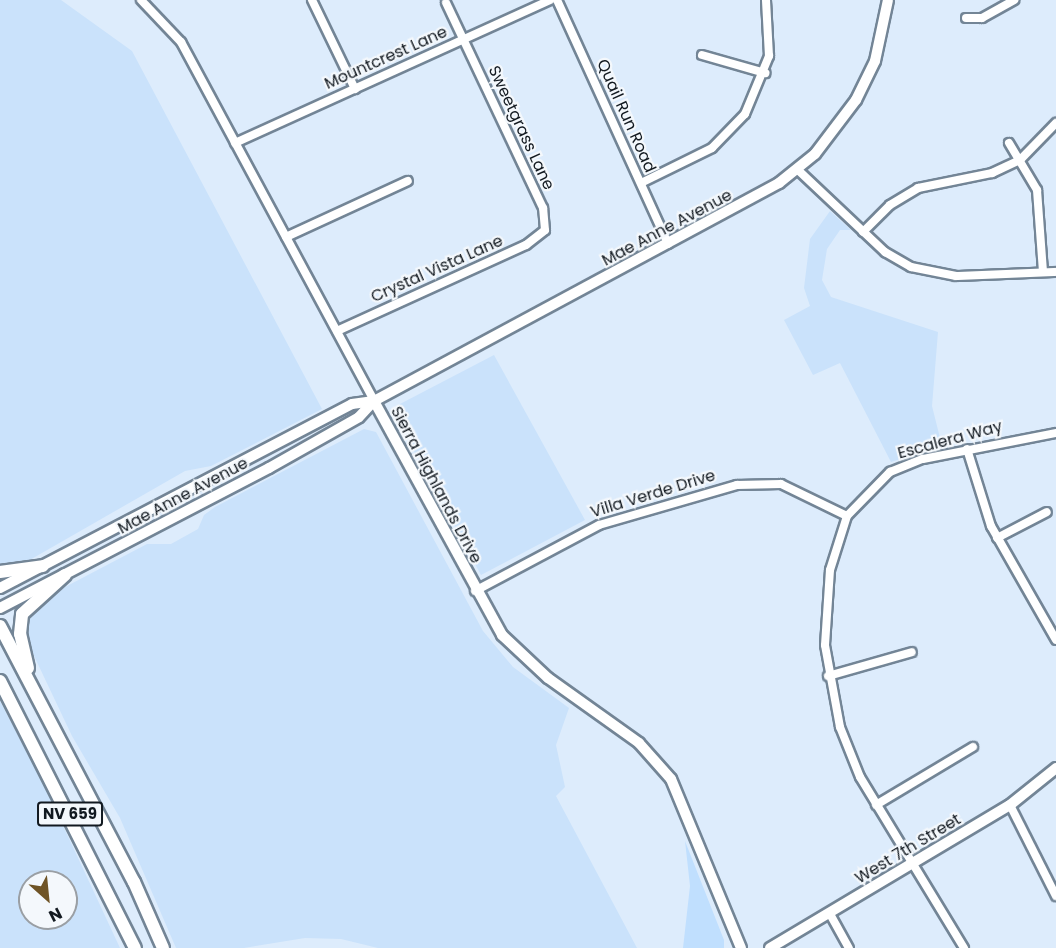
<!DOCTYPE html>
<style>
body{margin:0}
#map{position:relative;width:1056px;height:948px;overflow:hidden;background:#ddecfc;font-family:Poppins,sans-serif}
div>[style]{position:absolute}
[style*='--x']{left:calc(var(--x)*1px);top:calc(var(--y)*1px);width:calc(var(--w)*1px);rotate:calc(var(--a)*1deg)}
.built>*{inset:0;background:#cae2fb}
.green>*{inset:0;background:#c0dffe}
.roads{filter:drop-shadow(2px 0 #738596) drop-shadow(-2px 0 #738596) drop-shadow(0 2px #738596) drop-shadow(0 -2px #738596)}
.minor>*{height:8px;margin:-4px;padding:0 4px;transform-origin:4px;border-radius:4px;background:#fff}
.tertiary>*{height:10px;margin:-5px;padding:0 5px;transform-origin:5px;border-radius:5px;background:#fff}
.secondary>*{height:10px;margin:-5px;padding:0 5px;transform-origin:5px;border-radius:5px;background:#fff}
.primary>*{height:12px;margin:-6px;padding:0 6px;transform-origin:6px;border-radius:6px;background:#fff}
span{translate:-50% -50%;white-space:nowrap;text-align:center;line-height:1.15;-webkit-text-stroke:4.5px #f4f8fc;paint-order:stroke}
.shield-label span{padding:2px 4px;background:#f4f8fc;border:2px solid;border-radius:4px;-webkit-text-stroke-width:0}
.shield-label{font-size:15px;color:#121920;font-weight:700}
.street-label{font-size:16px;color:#121920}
.north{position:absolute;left:18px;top:870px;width:60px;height:60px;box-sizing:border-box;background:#f4f8fc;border:2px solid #9a9fa4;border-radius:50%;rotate:153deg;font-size:16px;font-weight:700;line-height:24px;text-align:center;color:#121920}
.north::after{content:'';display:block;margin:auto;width:21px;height:27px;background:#6f5426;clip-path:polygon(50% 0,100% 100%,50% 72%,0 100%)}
</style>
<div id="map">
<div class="built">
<div style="clip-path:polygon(0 0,61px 0,132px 51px,322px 409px,211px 466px,185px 471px,21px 565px,0 568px)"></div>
<div style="clip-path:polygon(830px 211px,851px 230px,840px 230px,827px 249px,822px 280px,831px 297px,938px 332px,932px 406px,942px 446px,891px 462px,840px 363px,813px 375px,784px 320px,810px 306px,804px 288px,810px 239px)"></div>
<div style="clip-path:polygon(494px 355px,585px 520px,481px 575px,394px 414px,400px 404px)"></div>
<div style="clip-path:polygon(364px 429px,376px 432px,483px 631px,513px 667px,569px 708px,556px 745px,565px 787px,556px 796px,637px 948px,378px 948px,341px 939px,305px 938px,244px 948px,176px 948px,120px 818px,72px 736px,26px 639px,26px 621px,46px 597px,147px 544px,171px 544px,198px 529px,204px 515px,215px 507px)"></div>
<div style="clip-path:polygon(evenodd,0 701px,45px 787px,120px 948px,0 948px,0 701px,30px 882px,66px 882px,66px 918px,30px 918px,30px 882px)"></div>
</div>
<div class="green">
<div style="clip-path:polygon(685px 841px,724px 940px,724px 948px,683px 948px,690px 886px)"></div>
</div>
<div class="roads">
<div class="minor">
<div style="--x:141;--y:0;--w:58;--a:46.4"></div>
<div style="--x:181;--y:42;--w:408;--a:61.7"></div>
<div style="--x:312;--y:0;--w:99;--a:64.2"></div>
<div style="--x:557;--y:0;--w:268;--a:65.5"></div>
<div style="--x:966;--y:18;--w:16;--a:0"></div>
<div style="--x:982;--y:18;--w:37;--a:-29"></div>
<div style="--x:702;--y:55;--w:66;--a:15.9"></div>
<div style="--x:235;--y:143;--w:346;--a:-24.4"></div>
<div style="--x:1009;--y:143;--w:55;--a:59.2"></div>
<div style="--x:1037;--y:190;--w:82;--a:85.8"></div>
<div style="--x:798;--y:170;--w:120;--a:43.3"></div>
<div style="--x:885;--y:252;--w:30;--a:30"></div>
<div style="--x:911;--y:267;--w:46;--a:11.3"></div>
<div style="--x:956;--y:276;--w:100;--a:-2.3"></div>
<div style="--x:641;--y:183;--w:79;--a:-26.2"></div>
<div style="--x:712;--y:148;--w:47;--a:-45.9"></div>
<div style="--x:745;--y:114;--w:63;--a:-67.5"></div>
<div style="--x:769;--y:56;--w:56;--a:-93.1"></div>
<div style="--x:863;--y:232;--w:38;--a:-45"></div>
<div style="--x:890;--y:205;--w:33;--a:-31"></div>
<div style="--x:918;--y:188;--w:76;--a:-11.5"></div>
<div style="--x:992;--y:173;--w:31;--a:-25"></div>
<div style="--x:1020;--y:160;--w:52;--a:-45.8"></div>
<div style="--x:286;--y:237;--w:134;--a:-24.7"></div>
<div style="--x:337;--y:331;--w:208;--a:-24.5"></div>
<div style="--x:526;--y:245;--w:24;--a:-38"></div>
<div style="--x:545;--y:230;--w:22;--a:-95"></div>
<div style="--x:543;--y:208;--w:227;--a:-115.3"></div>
<div style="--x:967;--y:449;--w:81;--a:72.7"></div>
<div style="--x:991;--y:526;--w:131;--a:60.3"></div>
<div style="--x:997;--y:538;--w:56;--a:-27.5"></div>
<div style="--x:475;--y:591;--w:140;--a:-28"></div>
<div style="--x:599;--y:525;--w:144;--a:-16.2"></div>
<div style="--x:737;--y:485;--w:44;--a:-1.3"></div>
<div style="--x:781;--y:484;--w:73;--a:25.9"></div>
<div style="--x:828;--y:676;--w:87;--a:-15.9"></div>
<div style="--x:876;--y:805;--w:113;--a:-30.9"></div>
<div style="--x:1010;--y:805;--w:102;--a:63.2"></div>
<div style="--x:830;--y:914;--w:39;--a:61"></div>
<div style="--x:964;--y:948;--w:200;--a:-121.3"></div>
<div style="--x:860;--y:777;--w:54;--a:-111.8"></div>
<div style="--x:840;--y:727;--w:83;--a:-100.4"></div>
<div style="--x:825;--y:645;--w:75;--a:-86.2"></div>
<div style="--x:830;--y:570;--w:57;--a:-72.5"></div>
<div style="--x:847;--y:516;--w:62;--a:-45.7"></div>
<div style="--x:890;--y:472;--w:35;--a:-22"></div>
<div style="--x:923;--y:459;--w:136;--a:-11.1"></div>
</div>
<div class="tertiary">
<div style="--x:374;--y:401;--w:267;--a:61.3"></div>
<div style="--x:502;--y:635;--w:63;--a:43.1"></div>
<div style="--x:548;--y:678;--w:112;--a:35.5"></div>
<div style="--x:639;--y:743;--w:48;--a:48.4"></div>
<div style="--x:671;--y:779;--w:183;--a:67.5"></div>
</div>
<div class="secondary">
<div style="--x:0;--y:588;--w:397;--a:-27.6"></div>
<div style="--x:352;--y:404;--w:22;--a:-8"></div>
<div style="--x:0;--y:608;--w:303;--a:-27.5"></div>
<div style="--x:269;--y:468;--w:103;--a:-29.5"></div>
<div style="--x:359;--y:417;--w:22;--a:-47"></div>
<div style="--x:374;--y:401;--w:460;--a:-28.3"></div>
<div style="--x:779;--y:183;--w:46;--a:-38.9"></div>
<div style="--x:815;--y:154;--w:68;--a:-52.8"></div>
<div style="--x:856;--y:100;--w:43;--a:-64"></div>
<div style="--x:875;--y:61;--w:62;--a:-78"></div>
<div style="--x:770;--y:948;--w:279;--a:-30.8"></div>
<div style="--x:1010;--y:805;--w:59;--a:-38.8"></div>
</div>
<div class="primary">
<div style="--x:0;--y:572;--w:43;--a:-7.9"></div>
<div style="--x:0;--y:626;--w:289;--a:62.4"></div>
<div style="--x:134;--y:882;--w:72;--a:66.3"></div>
<div style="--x:28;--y:668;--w:35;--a:-103"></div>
<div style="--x:20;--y:634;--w:20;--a:-84"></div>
<div style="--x:22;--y:614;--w:58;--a:-42.2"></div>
<div style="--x:0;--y:681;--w:299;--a:63.2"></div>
</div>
</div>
<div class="shield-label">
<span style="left:70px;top:814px">NV 659</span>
</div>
<div class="street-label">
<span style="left:386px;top:58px;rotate:-24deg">Mountcrest Lane</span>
<span style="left:626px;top:116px;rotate:66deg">Quail Run Road</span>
<span style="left:521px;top:128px;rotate:65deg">Sweetgrass Lane</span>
<span style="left:667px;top:228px;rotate:-28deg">Mae Anne Avenue</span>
<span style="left:437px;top:269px;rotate:-24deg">Crystal Vista Lane</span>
<span style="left:950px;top:440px;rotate:-15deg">Escalera Way</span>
<span style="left:436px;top:485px;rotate:62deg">Sierra Highlands Drive</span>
<span style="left:653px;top:494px;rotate:-17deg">Villa Verde Drive</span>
<span style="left:183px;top:496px;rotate:-28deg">Mae Anne Avenue</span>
<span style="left:908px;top:849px;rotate:-31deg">West 7th Street</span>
</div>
<div class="north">N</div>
</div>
